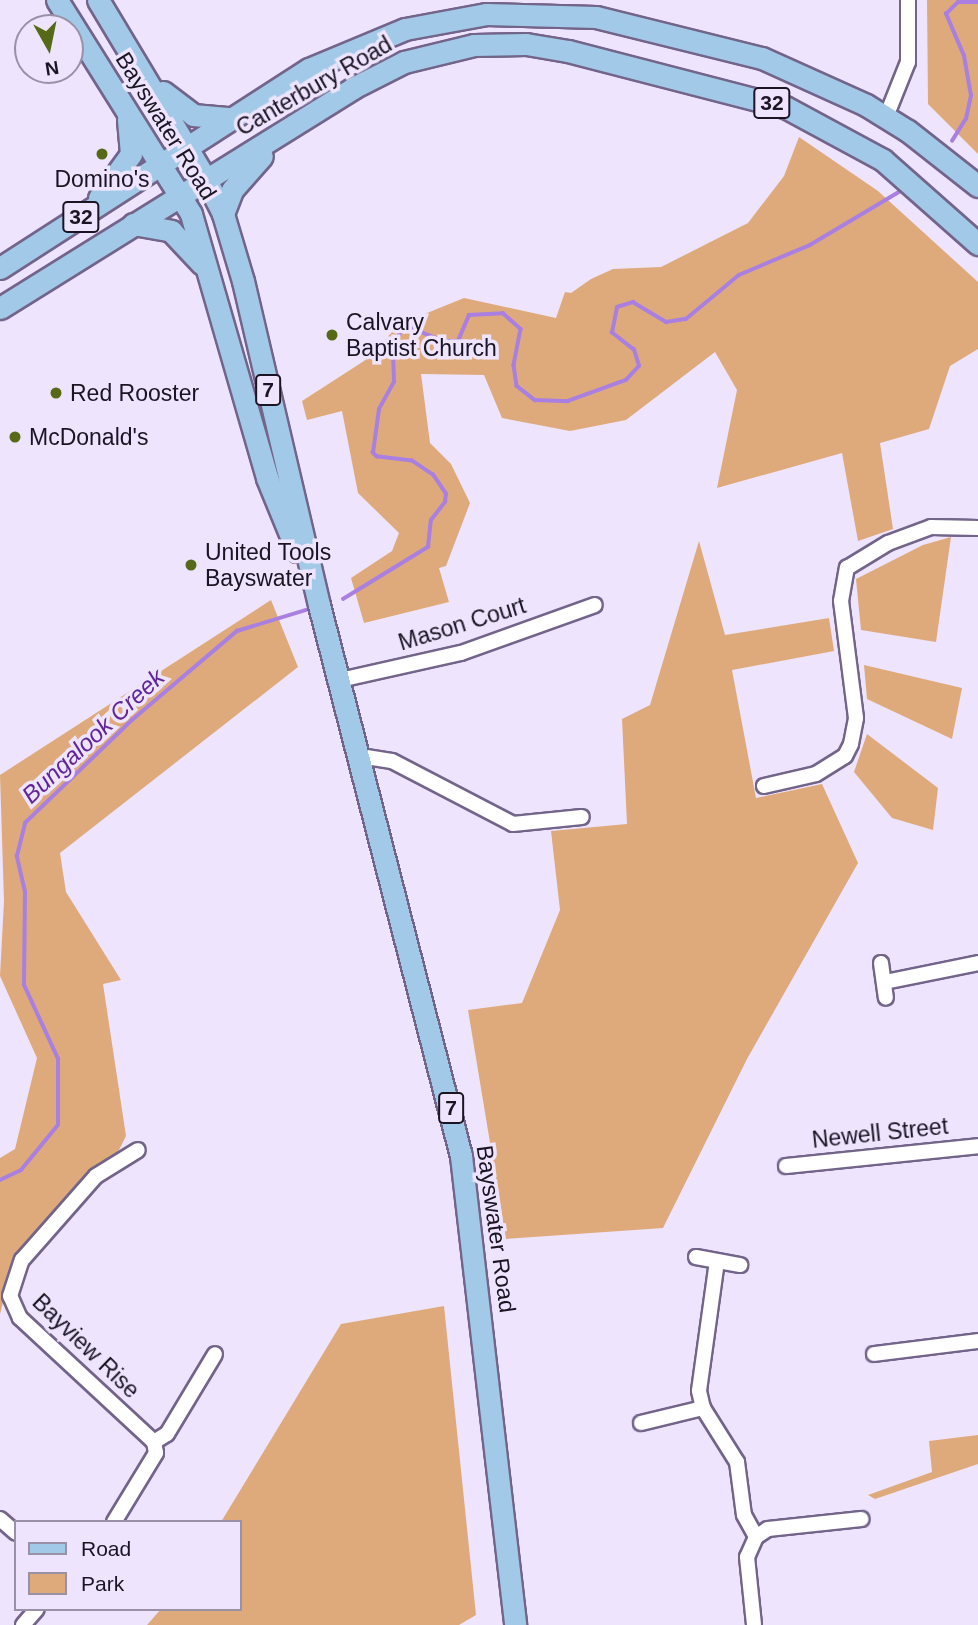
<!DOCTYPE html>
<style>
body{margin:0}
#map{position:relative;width:978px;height:1625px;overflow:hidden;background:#eee4fe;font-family:Helvetica,sans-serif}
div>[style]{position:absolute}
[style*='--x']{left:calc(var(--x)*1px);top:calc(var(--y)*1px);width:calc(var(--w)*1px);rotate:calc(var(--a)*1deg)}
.green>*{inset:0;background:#dfaa7b}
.stream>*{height:3.5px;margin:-1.75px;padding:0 1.75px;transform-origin:1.75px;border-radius:1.75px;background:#a97fe1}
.roads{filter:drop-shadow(2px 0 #73648a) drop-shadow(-2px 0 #73648a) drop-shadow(0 2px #73648a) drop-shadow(0 -2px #73648a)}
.street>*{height:14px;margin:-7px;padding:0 7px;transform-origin:7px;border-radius:7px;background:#fff}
.primary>*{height:21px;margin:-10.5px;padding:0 10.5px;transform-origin:10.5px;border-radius:10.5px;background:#a2cae8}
.dots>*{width:19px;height:19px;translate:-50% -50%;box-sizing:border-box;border:4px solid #eee4fe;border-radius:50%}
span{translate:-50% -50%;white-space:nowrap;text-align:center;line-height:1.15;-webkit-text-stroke:7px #eee4fe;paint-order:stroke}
.shield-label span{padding:2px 5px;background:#eee4fe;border:2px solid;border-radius:5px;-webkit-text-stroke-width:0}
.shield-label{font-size:21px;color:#1a1423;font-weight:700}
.street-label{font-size:23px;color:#1a1423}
.poi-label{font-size:23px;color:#1a1423}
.left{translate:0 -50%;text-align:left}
.water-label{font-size:24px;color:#602698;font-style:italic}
.legend{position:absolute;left:14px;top:1520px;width:228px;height:91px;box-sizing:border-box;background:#eee4fe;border:2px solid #9991a6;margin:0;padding:9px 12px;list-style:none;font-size:21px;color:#1a1423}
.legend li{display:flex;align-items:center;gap:14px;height:35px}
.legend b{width:35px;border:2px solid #9991a6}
.north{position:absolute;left:14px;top:14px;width:70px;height:70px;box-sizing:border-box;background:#eee4fe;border:2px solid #9991a6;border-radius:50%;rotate:171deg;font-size:19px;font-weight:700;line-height:28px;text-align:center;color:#1a1423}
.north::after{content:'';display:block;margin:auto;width:24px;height:32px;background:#556916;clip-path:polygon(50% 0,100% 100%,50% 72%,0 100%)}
</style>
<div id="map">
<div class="green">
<div style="clip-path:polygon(927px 0,978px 0,978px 154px,928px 104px)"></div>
<div style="clip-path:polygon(799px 137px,878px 191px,978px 282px,978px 349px,950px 366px,929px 429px,880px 443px,893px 529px,858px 541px,842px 453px,717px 488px,737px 390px,715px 352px,626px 420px,570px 431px,502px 418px,484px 375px,421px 374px,430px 443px,451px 464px,470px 503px,446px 566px,439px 568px,449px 602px,364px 623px,351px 578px,392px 551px,399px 533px,358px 493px,342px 411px,307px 420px,302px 401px,364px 361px,400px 324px,464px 298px,556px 318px,565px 292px,571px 293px,591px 279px,613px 269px,661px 267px,748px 223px,784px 176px)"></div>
<div style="clip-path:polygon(951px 537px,936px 642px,861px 630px,856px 579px,923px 545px)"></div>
<div style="clip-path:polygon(699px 541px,725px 635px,829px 618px,834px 651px,732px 670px,756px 798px,822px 784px,858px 863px,747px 1059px,663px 1228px,506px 1239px,468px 1010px,522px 1003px,560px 910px,551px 831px,627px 824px,622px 719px,650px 705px)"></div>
<div style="clip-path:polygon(271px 600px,298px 667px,60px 853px,66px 892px,121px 980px,103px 984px,126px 1136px,119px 1150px,15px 1257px,0 1314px,0 1158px,15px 1149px,37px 1058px,0 976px,4px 901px,0 775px)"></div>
<div style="clip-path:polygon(864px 665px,962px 688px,952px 739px,867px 699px)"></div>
<div style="clip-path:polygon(867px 734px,938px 788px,933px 830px,892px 818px,854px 772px)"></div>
<div style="clip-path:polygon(444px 1306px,476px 1615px,459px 1625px,147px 1625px,161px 1609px,240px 1609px,240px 1522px,221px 1522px,341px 1324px)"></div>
<div style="clip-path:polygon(978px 1435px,978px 1464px,875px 1499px,868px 1495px,932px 1472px,929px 1441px)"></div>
</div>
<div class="stream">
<div style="--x:952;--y:141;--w:26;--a:-58"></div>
<div style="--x:966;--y:119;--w:24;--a:-78"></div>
<div style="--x:971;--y:96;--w:41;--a:-99.9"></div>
<div style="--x:964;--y:56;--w:46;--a:-113.2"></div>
<div style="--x:946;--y:14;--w:17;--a:-45"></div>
<div style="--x:958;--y:2;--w:20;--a:0"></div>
<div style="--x:343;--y:599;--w:100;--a:-31.5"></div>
<div style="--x:428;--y:547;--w:27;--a:-84"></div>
<div style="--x:431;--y:520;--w:23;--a:-52"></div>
<div style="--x:445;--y:502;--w:8;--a:-83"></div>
<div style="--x:446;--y:494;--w:23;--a:-124"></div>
<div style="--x:433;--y:475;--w:25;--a:-146"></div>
<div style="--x:412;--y:461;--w:35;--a:-173"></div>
<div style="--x:377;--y:457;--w:6;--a:-135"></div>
<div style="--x:373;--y:453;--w:44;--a:-82.2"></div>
<div style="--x:379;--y:409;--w:31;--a:-61"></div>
<div style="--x:394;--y:382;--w:34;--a:-92"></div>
<div style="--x:393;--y:348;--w:17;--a:-66"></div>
<div style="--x:400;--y:332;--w:13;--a:-18"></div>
<div style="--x:412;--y:328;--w:34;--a:23"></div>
<div style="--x:443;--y:341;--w:15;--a:0"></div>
<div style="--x:458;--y:341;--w:28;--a:-67"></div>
<div style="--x:469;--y:315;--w:34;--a:-3"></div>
<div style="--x:503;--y:313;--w:24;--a:42"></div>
<div style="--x:521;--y:329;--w:37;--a:101"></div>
<div style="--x:514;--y:365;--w:21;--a:82"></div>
<div style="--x:517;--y:386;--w:23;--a:38"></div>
<div style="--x:535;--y:400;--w:33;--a:2"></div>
<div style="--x:568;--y:401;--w:62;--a:-19.9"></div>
<div style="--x:626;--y:380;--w:19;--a:-47"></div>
<div style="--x:639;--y:366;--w:17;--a:-107"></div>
<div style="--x:634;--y:350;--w:28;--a:-142"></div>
<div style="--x:612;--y:333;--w:26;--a:-79"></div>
<div style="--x:617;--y:307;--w:17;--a:-17"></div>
<div style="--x:633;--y:302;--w:39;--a:31"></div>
<div style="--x:666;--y:322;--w:20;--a:-9"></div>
<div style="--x:686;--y:319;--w:69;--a:-39.7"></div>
<div style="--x:739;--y:275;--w:77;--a:-22.9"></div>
<div style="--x:810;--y:245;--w:104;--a:-30.8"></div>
<div style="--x:0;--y:1180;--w:23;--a:-25"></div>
<div style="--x:21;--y:1170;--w:58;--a:-50.6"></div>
<div style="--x:58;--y:1125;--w:66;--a:-90"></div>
<div style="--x:58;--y:1059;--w:81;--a:-114.7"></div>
<div style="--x:24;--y:985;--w:93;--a:-89.4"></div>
<div style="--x:25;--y:892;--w:37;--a:-103"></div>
<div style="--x:17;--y:856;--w:34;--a:-76"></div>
<div style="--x:25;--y:823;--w:149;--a:-43.9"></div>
<div style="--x:132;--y:720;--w:138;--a:-40.3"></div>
<div style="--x:237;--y:631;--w:72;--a:-16.9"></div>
</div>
<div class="roads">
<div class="street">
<div style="--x:886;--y:117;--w:59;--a:-68.2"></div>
<div style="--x:908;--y:62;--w:62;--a:-90"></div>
<div style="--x:340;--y:680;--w:124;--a:-12.6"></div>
<div style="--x:461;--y:653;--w:142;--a:-19.7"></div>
<div style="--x:360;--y:756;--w:32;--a:9"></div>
<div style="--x:392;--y:761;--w:136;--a:27.5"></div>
<div style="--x:513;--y:824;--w:69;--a:-5.8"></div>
<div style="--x:764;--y:786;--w:53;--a:-13"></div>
<div style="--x:816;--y:774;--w:34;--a:-32"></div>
<div style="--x:845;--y:756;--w:13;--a:-63"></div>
<div style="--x:851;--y:744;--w:26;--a:-79"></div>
<div style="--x:856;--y:718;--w:118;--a:-97.3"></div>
<div style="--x:841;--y:601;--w:34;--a:-80"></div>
<div style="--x:847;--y:568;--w:48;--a:-31.4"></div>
<div style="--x:888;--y:543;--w:46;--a:-20.4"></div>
<div style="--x:931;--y:527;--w:47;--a:1.2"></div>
<div style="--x:881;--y:963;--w:35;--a:82"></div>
<div style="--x:885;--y:982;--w:95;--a:-11.5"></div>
<div style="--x:786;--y:1166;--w:193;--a:-5.9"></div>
<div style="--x:696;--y:1257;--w:45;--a:10.3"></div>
<div style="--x:717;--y:1261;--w:131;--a:97.9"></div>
<div style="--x:699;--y:1391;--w:17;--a:77"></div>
<div style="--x:703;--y:1408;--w:64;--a:57.8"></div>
<div style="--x:737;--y:1462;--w:53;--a:82.5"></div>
<div style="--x:744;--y:1515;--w:25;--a:61"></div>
<div style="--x:756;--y:1537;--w:22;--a:114"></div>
<div style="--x:747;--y:1557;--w:68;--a:84.1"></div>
<div style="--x:874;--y:1354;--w:105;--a:-7.1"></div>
<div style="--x:641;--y:1423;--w:64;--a:-13.6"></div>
<div style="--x:154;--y:1442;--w:15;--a:-32"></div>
<div style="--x:167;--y:1434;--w:93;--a:-59"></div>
<div style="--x:0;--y:1519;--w:21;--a:41"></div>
<div style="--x:114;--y:1522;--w:81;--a:-58.7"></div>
<div style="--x:156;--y:1453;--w:11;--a:-100"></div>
<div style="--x:154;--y:1442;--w:183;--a:-137.2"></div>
<div style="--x:20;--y:1318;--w:24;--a:-114"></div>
<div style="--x:10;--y:1296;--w:38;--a:-72"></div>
<div style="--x:22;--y:1260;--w:112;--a:-48.6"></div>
<div style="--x:96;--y:1176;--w:49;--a:-31.8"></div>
<div style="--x:756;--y:1537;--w:14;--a:-34"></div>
<div style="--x:768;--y:1529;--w:94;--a:-6.1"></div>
<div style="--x:23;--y:1625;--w:21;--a:-49"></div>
</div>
<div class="primary">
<div style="--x:57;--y:0;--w:252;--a:57.9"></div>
<div style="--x:191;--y:214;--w:275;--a:73.9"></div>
<div style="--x:267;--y:478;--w:79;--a:67.7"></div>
<div style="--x:98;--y:0;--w:210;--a:59"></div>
<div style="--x:206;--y:180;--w:38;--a:63"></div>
<div style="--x:223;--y:214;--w:70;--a:73.4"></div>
<div style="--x:243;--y:281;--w:333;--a:76.8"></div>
<div style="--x:319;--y:605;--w:569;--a:75.55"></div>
<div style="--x:461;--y:1156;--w:472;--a:83.4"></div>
<div style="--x:163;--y:92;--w:38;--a:37"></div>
<div style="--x:193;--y:115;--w:37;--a:5"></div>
<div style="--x:99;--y:198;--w:54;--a:-54"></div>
<div style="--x:131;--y:154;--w:35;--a:-95"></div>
<div style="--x:223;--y:214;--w:26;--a:-69"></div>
<div style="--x:232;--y:190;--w:45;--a:-48.6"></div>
<div style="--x:133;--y:224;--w:39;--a:10"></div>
<div style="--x:171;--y:231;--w:45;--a:46.8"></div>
<div style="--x:0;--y:268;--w:368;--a:-32.8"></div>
<div style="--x:309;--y:69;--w:104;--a:-22.6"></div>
<div style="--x:405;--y:29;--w:82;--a:-10.5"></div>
<div style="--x:486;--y:14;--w:110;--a:1.6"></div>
<div style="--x:596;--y:17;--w:171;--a:13.9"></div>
<div style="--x:762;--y:58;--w:114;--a:24.3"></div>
<div style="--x:866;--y:105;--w:49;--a:31.8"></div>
<div style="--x:908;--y:131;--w:89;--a:38.2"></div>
<div style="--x:0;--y:308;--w:416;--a:-31.9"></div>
<div style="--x:353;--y:88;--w:57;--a:-27"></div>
<div style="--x:404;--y:62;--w:72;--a:-13.7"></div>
<div style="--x:474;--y:45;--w:52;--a:-1.1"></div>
<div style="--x:526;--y:44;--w:43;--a:9.5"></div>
<div style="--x:568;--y:51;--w:224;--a:14.5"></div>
<div style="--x:785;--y:107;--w:111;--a:28.4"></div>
<div style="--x:883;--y:160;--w:127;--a:41.5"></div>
</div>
</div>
<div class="dots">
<div style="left:102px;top:154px;background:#556916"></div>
<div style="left:332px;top:335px;background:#556916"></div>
<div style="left:56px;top:393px;background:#556916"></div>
<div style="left:15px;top:437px;background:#556916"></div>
<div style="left:191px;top:565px;background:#556916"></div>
</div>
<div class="shield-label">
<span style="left:772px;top:103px">32</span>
<span style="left:81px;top:217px">32</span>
<span style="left:268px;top:390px">7</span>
<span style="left:451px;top:1108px">7</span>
</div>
<div class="street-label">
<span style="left:314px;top:86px;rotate:-30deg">Canterbury Road</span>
<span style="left:166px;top:126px;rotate:58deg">Bayswater Road</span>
<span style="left:462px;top:624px;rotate:-17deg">Mason Court</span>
<span style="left:880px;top:1133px;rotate:-6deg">Newell Street</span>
<span style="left:496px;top:1229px;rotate:82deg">Bayswater Road</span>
<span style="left:86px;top:1346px;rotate:44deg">Bayview Rise</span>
</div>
<div class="poi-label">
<span style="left:102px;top:179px">Domino's</span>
<span class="left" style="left:346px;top:335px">Calvary<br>Baptist Church</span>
<span class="left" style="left:70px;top:393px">Red Rooster</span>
<span class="left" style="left:29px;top:437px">McDonald's</span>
<span class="left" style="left:205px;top:565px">United Tools<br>Bayswater</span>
</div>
<div class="water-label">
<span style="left:93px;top:736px;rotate:-43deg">Bungalook Creek</span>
</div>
<ul class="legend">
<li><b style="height:9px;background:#a2cae8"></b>Road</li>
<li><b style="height:19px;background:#dfaa7b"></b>Park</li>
</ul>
<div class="north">N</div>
</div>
